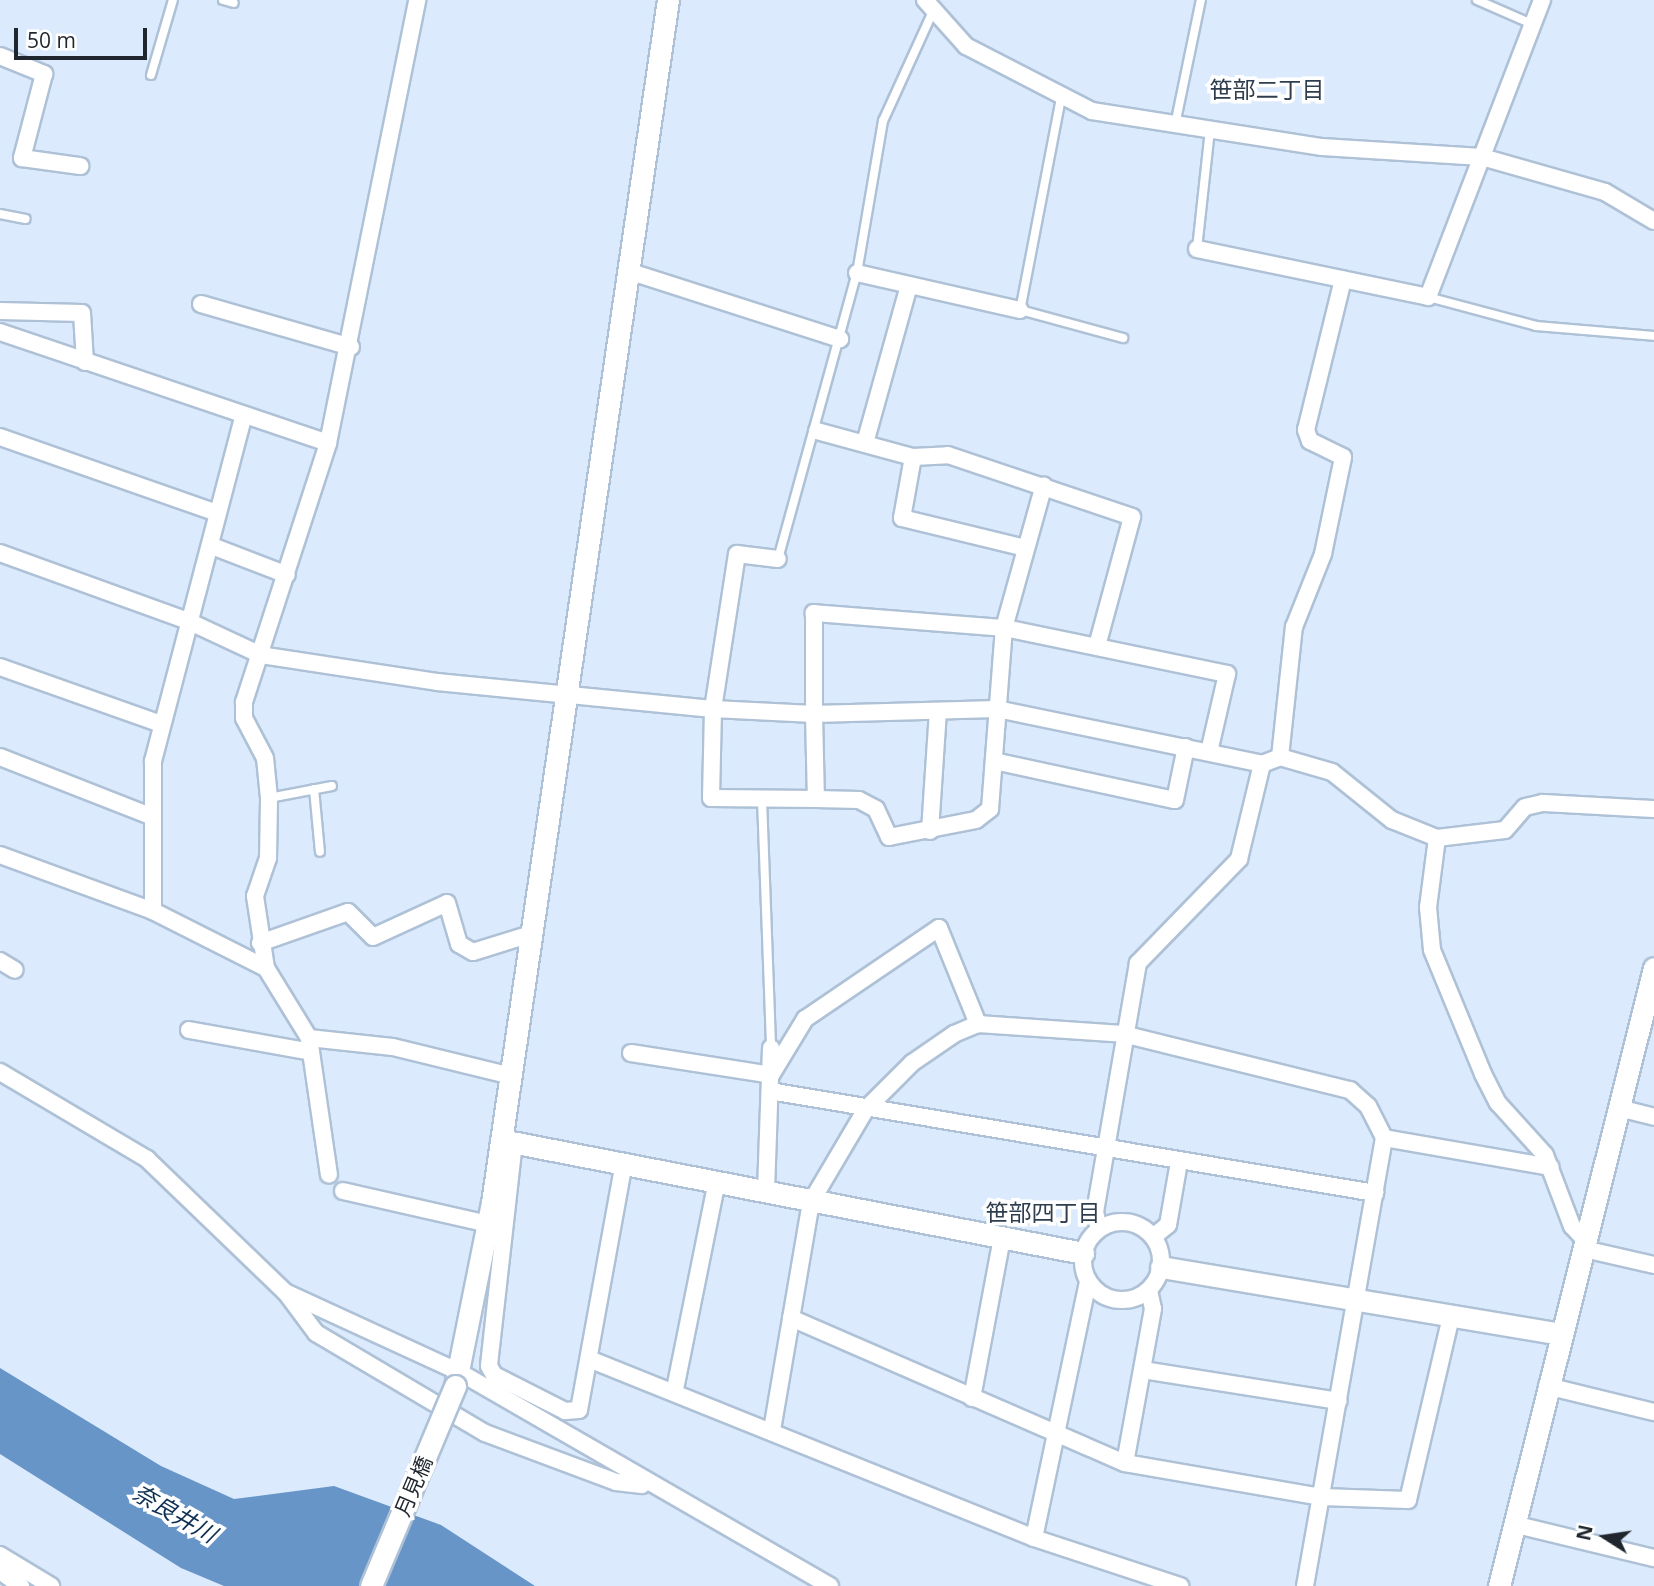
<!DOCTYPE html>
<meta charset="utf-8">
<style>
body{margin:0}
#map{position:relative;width:1654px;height:1586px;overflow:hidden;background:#dbeafc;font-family:"Open Sans","Noto Sans JP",sans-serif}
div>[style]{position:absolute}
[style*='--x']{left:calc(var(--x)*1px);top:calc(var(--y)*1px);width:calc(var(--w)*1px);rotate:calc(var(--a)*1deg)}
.water>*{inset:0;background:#6795c8}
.roads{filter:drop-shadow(2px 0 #aec1d6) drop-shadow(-2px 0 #aec1d6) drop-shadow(0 2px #aec1d6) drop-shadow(0 -2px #aec1d6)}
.service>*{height:8px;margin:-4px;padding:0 4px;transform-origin:4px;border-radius:4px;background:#fff}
.minor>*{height:16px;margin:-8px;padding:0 8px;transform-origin:8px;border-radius:8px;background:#fff}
.minor>.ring{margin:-8px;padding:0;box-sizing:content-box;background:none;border:16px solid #fff;border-radius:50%}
.tertiary>*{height:21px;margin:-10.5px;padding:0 10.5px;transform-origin:10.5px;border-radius:10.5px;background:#fff}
.bridges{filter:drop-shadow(2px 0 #aec1d6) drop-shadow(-2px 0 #aec1d6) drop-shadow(0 2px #aec1d6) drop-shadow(0 -2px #aec1d6)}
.tertiary-bridge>*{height:21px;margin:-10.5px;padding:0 10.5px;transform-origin:10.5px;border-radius:10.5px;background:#fff}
span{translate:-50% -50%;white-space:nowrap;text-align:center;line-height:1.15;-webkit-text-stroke:7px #fff;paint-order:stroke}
.street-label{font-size:21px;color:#1f262e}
.neighbourhood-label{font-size:23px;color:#2f3e4f}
.water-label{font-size:23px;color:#0e2f52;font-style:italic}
.north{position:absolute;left:1570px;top:1502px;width:70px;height:70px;-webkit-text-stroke:5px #fff;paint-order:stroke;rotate:282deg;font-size:19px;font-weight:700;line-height:28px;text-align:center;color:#1f262e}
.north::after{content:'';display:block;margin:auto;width:24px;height:32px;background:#1f262e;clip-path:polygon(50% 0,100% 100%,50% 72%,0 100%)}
.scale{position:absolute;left:14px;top:28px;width:133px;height:32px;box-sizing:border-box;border:4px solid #1f262e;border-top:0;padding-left:9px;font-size:21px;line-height:24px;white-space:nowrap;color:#1f262e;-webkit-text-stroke:5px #fff;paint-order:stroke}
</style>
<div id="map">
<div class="water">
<div style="clip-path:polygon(0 1368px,161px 1466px,234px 1499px,334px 1486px,441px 1525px,535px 1586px,224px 1586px,181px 1568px,0 1454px)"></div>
</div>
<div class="roads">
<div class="service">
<div style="--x:223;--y:0;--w:11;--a:15"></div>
<div style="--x:1477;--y:0;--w:60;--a:23.6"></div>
<div style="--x:151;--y:75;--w:78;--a:-73.7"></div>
<div style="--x:1061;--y:98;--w:216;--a:100.9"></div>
<div style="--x:1020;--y:310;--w:107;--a:15.2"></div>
<div style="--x:1175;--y:125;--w:128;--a:-78.3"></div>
<div style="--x:0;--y:214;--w:26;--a:11"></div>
<div style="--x:1197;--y:249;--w:121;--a:-83.8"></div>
<div style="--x:1428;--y:297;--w:112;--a:15"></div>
<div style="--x:1536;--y:326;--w:118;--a:4.8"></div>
<div style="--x:778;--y:559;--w:297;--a:-74.6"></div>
<div style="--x:857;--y:273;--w:154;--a:-80.3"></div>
<div style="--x:883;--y:121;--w:123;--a:-65.5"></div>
<div style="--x:314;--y:789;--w:63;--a:84.6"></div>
<div style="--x:269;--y:798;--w:64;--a:-10.8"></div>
<div style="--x:762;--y:799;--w:249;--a:87.9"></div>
</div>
<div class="minor">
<div style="--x:925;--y:0;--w:62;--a:48.3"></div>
<div style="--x:966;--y:46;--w:142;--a:27.3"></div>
<div style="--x:1092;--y:111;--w:233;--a:8.9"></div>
<div style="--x:1322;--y:147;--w:160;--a:3.6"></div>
<div style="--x:1482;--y:157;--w:128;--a:15.9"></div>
<div style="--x:1605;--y:192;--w:57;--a:30.6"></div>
<div style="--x:0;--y:56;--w:48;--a:22.2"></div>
<div style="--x:44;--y:74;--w:87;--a:104.7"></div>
<div style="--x:22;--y:158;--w:59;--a:7.9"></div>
<div style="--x:1197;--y:249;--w:236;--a:11.7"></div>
<div style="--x:1428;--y:297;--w:318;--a:-69"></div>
<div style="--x:628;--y:271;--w:223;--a:17.8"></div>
<div style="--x:857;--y:273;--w:167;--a:12.8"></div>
<div style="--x:201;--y:304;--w:156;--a:16"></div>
<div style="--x:0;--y:311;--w:82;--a:1.4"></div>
<div style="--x:82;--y:313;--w:49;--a:86.5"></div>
<div style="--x:0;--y:332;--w:346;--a:18.7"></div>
<div style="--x:817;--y:431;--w:99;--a:15.2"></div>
<div style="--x:913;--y:457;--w:62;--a:100.2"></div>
<div style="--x:902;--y:518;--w:127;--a:13.7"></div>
<div style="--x:0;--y:437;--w:230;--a:19.3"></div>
<div style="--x:865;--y:443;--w:164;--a:-74.4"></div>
<div style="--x:913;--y:457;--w:35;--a:-3"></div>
<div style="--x:948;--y:455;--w:194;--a:18.6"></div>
<div style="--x:1132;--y:517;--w:134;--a:105.2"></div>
<div style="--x:212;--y:546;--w:80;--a:21.1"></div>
<div style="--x:0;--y:553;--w:200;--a:19.9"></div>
<div style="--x:188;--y:621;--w:81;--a:25"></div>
<div style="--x:261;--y:655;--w:178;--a:8.7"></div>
<div style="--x:437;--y:682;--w:277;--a:5.6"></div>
<div style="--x:713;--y:709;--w:101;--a:2.8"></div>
<div style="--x:814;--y:714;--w:85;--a:88.7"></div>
<div style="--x:816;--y:799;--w:105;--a:-179.5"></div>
<div style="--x:711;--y:798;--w:89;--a:-88.7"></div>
<div style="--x:713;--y:709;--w:157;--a:-81.2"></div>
<div style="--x:737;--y:554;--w:41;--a:7"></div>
<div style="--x:0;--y:667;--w:171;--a:19.5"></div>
<div style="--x:1209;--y:752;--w:80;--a:-77"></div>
<div style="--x:1227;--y:674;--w:228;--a:-168.3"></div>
<div style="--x:1004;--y:628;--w:191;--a:-175.5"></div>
<div style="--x:814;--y:613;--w:101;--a:90"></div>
<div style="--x:814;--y:714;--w:183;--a:-1.6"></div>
<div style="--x:997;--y:709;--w:271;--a:11.7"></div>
<div style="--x:0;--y:757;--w:164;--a:21.4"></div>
<div style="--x:1280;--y:757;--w:131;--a:-83.9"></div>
<div style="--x:1294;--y:627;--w:79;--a:-68.3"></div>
<div style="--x:1323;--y:554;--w:99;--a:-78.3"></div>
<div style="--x:1343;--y:457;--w:37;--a:-154"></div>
<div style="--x:1310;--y:441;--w:12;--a:-110"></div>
<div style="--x:1306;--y:430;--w:155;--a:-76.2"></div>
<div style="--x:994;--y:761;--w:185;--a:12.2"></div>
<div style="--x:1175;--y:800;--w:54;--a:-78.3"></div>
<div style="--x:816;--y:799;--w:43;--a:1.3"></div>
<div style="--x:859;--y:800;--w:19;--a:28"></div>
<div style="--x:876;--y:809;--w:31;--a:65"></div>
<div style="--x:889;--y:837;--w:89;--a:-11.1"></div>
<div style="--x:976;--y:820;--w:18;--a:-38"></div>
<div style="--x:990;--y:809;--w:182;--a:-85.6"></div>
<div style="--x:1004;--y:628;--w:148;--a:-74.4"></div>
<div style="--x:930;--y:831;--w:119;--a:-86.2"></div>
<div style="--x:1437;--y:838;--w:70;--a:97.4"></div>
<div style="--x:1428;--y:907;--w:43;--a:84.7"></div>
<div style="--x:1432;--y:950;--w:134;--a:67.6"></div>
<div style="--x:1483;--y:1074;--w:33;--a:63"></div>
<div style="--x:1498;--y:1103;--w:70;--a:47.9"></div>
<div style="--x:1545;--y:1155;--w:76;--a:69.2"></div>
<div style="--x:1572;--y:1226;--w:21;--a:47"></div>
<div style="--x:0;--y:855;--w:163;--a:20.1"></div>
<div style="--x:153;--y:911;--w:127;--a:26.8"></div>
<div style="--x:266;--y:968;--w:82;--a:58.4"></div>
<div style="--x:309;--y:1038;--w:84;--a:6.1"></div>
<div style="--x:393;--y:1047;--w:122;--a:13.8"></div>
<div style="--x:153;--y:911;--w:150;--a:-90"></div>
<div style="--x:153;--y:761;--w:354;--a:-75.3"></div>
<div style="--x:260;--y:943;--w:93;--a:-19.4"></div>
<div style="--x:348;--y:912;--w:35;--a:45"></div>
<div style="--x:373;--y:937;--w:81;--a:-24.7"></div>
<div style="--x:447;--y:903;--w:43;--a:73.7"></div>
<div style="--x:459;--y:944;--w:16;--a:30"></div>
<div style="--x:473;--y:952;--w:61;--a:-17.2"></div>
<div style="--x:0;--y:961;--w:17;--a:31"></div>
<div style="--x:266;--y:968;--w:73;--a:-98.7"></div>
<div style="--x:255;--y:896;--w:40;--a:-71.1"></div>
<div style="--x:268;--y:858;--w:60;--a:-89"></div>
<div style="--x:269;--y:798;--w:40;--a:-95.7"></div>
<div style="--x:265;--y:758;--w:45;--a:-117.7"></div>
<div style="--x:244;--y:718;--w:16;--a:-90"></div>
<div style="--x:244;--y:702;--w:272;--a:-72"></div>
<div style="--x:328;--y:443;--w:452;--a:-78.6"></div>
<div style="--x:189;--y:1030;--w:124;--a:10.2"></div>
<div style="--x:309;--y:1038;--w:138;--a:81.7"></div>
<div style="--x:631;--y:1053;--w:142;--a:8.9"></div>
<div style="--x:771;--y:1075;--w:66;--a:-58.7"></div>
<div style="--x:805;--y:1019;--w:162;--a:-34.2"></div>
<div style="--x:939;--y:928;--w:104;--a:67.9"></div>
<div style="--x:0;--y:1072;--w:171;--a:30.6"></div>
<div style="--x:147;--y:1159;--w:192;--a:43.9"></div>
<div style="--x:285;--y:1292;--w:194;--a:24.7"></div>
<div style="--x:461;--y:1373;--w:426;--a:30"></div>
<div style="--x:770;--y:1091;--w:614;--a:9.57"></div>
<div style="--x:1619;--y:1108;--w:36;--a:14"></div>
<div style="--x:1384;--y:1138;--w:169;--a:9.9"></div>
<div style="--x:514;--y:1142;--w:225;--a:96.4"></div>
<div style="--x:489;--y:1366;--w:10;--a:61"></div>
<div style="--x:494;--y:1375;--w:80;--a:26.9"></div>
<div style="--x:565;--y:1411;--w:14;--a:-4"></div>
<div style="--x:579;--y:1410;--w:251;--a:-79.7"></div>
<div style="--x:343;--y:1191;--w:149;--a:12.8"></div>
<div style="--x:766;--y:1191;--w:143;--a:-88"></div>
<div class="ring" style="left:1083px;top:1222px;width:62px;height:62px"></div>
<div style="--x:1099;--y:1229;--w:17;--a:-103"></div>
<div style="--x:1095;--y:1212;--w:253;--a:-80.2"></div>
<div style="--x:1138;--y:963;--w:145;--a:-45.8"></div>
<div style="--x:1239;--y:859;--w:98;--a:-76.4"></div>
<div style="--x:1262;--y:764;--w:19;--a:-21"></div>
<div style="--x:1280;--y:757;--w:54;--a:16.1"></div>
<div style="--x:1332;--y:772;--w:77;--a:38.7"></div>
<div style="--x:1392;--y:820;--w:48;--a:21.8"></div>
<div style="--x:1437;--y:838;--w:68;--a:-6.7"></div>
<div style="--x:1505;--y:830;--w:30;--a:-49"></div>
<div style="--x:1525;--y:807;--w:18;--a:-13"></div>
<div style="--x:1543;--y:803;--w:111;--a:3.1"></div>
<div style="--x:1153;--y:1237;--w:19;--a:-39"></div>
<div style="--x:1168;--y:1225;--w:64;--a:-80.1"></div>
<div style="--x:1584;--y:1249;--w:72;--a:12.9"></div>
<div style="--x:287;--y:1294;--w:49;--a:53.4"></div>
<div style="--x:316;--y:1333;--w:196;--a:30.6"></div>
<div style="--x:485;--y:1433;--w:140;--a:20.5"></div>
<div style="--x:616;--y:1482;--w:26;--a:7"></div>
<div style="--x:791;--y:1318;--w:364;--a:23.5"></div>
<div style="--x:1125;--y:1463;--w:200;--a:9.8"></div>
<div style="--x:1322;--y:1497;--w:86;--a:2"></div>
<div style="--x:1408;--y:1500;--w:189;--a:-76.8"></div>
<div style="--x:589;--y:1359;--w:480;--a:21.9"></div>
<div style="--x:1034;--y:1538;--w:154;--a:18.2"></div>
<div style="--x:1143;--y:1370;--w:198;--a:9"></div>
<div style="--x:1547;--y:1386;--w:110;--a:13.7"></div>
<div style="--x:675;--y:1389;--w:213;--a:-78.6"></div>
<div style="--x:972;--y:1398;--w:163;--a:-79.4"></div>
<div style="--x:772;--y:1430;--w:231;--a:-80.3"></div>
<div style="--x:811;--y:1202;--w:108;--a:-59.4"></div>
<div style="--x:866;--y:1109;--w:65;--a:-45"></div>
<div style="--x:912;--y:1063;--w:51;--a:-34.6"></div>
<div style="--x:954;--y:1034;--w:26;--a:-23"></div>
<div style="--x:978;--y:1024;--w:145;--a:3.9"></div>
<div style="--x:1123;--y:1034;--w:234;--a:13.9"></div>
<div style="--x:1350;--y:1090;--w:24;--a:42"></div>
<div style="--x:1368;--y:1106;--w:36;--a:63"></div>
<div style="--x:1384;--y:1138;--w:455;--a:100"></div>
<div style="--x:1125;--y:1463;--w:157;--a:-79.7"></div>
<div style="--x:1153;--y:1309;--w:19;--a:-102"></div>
<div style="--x:1513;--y:1524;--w:145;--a:13.6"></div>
<div style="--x:1034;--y:1538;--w:263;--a:-78.1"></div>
<div style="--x:0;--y:1555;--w:60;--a:31.3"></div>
<div style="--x:0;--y:1571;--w:26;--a:36"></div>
</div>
<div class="tertiary">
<div style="--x:501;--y:1140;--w:593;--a:10.99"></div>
<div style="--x:1161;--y:1267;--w:405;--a:9.5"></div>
<div style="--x:455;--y:1386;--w:187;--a:-78.6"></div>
<div style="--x:492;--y:1203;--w:1216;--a:-81.68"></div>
<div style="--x:1499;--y:1586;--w:637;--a:-75.92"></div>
</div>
</div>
<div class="bridges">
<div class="tertiary-bridge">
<div style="--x:371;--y:1586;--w:217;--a:-67.2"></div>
</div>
</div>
<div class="street-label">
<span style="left:413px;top:1486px;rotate:-67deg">月見橋</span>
</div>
<div class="neighbourhood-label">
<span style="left:1267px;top:89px">笹部二丁目</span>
<span style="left:1043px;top:1212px">笹部四丁目</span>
</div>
<div class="water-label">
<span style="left:175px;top:1513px;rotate:30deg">奈良井川</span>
</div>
<div class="north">N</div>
<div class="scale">50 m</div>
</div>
